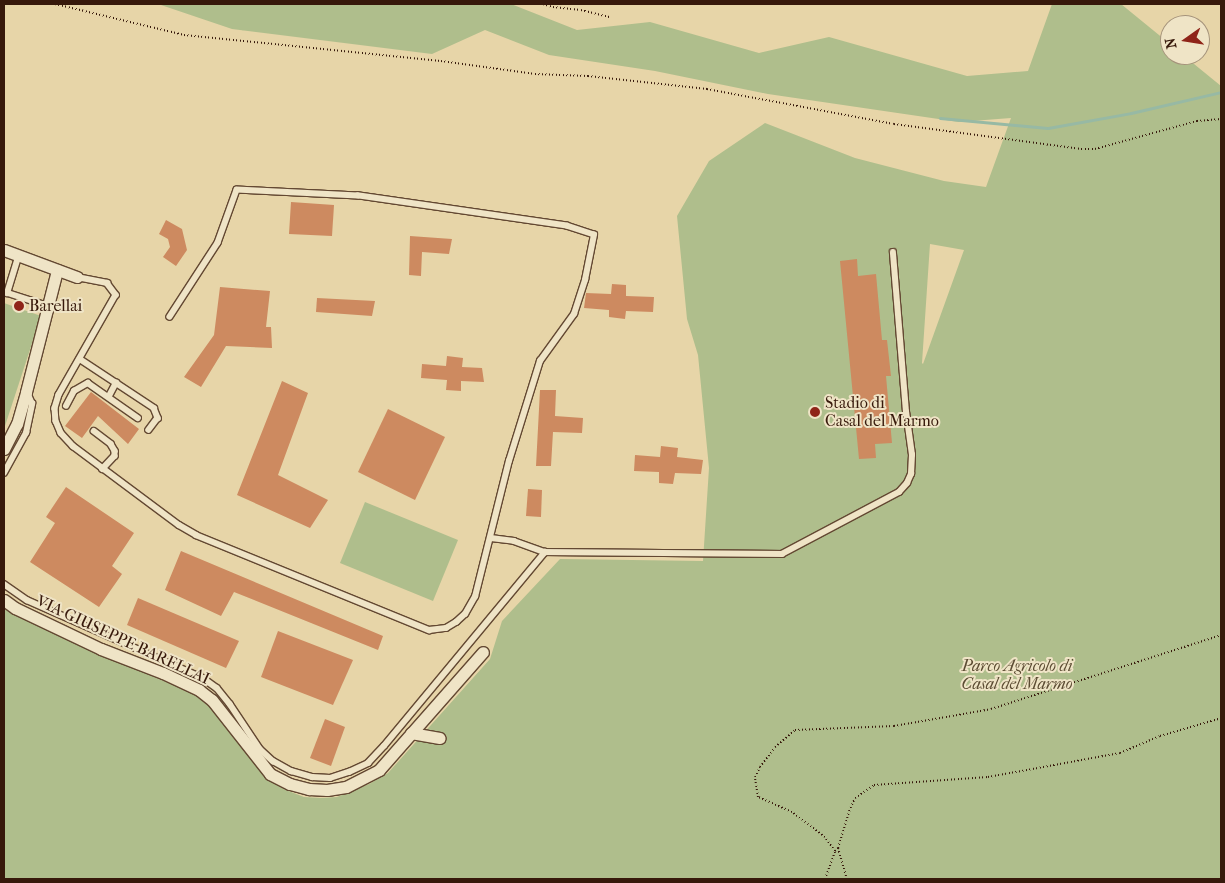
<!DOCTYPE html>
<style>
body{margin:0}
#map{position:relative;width:1225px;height:883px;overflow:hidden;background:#e7d5a8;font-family:"IM FELL French Canon",serif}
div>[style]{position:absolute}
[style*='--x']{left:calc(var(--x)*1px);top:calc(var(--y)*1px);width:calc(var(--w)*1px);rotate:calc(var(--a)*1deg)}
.green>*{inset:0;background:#afbe8c}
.stream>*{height:3px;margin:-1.5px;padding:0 1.5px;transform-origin:1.5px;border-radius:1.5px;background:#97b9a4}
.building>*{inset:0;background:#cd8a60}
.path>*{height:2px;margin-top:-1px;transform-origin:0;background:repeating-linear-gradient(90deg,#37190b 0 1px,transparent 0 3.5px)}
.roads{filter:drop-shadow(1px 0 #634832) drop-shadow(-1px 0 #634832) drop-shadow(0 1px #634832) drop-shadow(0 -1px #634832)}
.service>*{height:5.5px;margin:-2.75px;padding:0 2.75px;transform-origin:2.75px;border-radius:2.75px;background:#efe4c6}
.minor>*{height:11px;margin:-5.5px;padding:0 5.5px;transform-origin:5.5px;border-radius:5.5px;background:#efe4c6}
.dots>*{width:14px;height:14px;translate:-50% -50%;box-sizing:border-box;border:2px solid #efe4c6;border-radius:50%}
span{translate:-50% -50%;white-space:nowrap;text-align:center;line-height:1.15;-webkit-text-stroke:4px #efe4c6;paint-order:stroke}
.poi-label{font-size:16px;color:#37190b}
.left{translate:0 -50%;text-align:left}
.street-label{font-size:16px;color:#37190b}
.park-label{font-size:16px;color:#5b4b32;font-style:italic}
.frame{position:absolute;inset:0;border:5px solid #37190b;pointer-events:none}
.north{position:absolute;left:1160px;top:15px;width:50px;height:50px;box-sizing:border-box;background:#efe4c6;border:1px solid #a5937b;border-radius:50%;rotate:257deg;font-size:14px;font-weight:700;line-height:20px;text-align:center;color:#37190b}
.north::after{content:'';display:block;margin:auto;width:18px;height:22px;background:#8f2418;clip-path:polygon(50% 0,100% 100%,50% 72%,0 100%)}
</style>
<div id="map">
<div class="green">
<div style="clip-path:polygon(evenodd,158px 4px,511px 4px,577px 30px,650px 22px,759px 53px,829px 37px,967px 76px,1028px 71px,1052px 4px,1121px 4px,1170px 44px,1170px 55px,1183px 55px,1221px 86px,1221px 879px,4px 879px,4px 609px,103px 656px,198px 695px,224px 723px,269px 781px,286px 790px,304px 797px,321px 798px,337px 797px,369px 784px,388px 773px,490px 659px,502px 621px,560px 559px,703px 561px,709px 468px,698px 355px,687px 319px,677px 216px,709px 161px,765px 123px,855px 158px,944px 181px,986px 187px,1011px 118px,959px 122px,768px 94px,655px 71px,549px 55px,485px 30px,432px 54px,232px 29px,158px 4px,930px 244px,964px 250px,923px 364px,922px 363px,930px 244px)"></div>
<div style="clip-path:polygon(4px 303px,41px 316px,4px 429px)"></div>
<div style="clip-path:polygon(365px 502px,458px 540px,433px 601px,340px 563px)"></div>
</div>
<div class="stream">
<div style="--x:940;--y:118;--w:108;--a:5.3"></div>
<div style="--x:1048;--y:128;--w:84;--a:-10.2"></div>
<div style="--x:1131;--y:113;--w:92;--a:-13.1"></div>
</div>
<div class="building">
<div style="clip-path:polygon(291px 202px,334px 205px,332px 236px,289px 234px)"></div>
<div style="clip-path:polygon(166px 220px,182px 229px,187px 250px,176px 266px,163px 257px,170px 247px,168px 239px,159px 234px)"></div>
<div style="clip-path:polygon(410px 236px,452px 239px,449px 254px,422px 252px,421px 276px,409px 275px)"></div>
<div style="clip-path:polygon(857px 259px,858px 276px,876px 274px,882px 340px,887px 340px,891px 376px,886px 376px,892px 443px,875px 444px,876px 458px,859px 459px,840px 261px)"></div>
<div style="clip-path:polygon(612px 284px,626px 285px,626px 296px,654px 297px,653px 312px,626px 311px,625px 319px,609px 317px,609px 310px,584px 308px,586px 293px,611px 294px)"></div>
<div style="clip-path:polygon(220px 287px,270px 291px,266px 327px,271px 327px,272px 348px,226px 346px,201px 387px,184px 377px,214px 335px)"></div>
<div style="clip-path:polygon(317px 298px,375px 301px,372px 316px,316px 312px)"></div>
<div style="clip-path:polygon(447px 356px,463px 358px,462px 367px,482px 368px,484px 382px,461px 381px,461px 391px,446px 390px,447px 380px,421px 378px,422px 364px,446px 366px)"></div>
<div style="clip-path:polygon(282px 381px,308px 393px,278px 475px,328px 500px,310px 528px,237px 495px)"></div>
<div style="clip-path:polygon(540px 390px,556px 390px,555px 416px,583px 418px,582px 433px,553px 432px,551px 466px,536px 466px)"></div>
<div style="clip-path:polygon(91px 392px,139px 429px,128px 444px,98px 416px,82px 438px,65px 426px)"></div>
<div style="clip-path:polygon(388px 409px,445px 437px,415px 500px,358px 472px)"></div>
<div style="clip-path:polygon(661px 446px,678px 448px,677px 457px,703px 460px,701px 474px,675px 473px,673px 484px,659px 483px,659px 472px,634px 471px,635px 455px,660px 457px)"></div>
<div style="clip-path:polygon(66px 487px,134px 533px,112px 566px,122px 574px,99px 607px,30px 562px,55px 523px,46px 517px)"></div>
<div style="clip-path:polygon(528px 489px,542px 490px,541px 517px,526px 516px)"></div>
<div style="clip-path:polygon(181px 551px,383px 636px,378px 650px,234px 592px,221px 616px,165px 590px)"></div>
<div style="clip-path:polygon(138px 598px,239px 641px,226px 668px,127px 625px)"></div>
<div style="clip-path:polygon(278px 631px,353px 660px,333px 705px,261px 677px)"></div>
<div style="clip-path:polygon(325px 719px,345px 727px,331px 766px,310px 758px)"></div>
</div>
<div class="path">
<div style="--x:55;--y:4;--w:133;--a:13.5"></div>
<div style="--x:184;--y:35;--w:258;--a:5.8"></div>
<div style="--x:441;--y:61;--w:95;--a:7.9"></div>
<div style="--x:535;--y:74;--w:53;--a:2.2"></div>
<div style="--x:588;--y:76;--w:120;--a:6.2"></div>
<div style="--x:707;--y:89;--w:190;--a:10.6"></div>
<div style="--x:894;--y:124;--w:189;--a:7.6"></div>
<div style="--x:1081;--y:149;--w:14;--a:0"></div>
<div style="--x:1095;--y:149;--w:106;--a:-15.4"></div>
<div style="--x:1197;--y:121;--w:24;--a:-5"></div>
<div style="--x:543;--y:4;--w:10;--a:17"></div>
<div style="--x:553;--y:7;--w:28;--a:6"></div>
<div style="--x:581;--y:10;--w:30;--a:14"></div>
<div style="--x:838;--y:848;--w:32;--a:74"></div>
<div style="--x:835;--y:851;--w:4;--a:-45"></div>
<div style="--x:838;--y:848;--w:39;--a:-73"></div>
<div style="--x:849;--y:811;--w:14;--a:-65"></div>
<div style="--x:855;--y:798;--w:23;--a:-34"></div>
<div style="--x:874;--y:785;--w:114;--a:-4"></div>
<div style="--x:988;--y:777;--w:134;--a:-10.3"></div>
<div style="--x:1120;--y:753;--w:43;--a:-23"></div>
<div style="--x:1160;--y:736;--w:64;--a:-16.4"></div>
<div style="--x:825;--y:879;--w:30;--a:-70"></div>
<div style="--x:835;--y:851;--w:17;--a:-126"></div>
<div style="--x:825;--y:837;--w:41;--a:-142.9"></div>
<div style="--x:792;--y:812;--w:37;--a:-156"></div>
<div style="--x:758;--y:797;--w:20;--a:-99"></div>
<div style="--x:755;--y:777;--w:11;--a:-63"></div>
<div style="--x:760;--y:767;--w:25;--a:-53"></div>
<div style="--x:775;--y:747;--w:26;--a:-40"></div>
<div style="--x:795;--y:730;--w:99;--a:-2.3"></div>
<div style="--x:894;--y:726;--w:98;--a:-9.9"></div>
<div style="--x:991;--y:709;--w:242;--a:-17.8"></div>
</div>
<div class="roads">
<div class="service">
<div style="--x:19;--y:256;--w:39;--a:107"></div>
<div style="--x:8;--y:293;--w:42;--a:18"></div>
<div style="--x:77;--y:277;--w:31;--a:11"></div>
<div style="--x:107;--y:283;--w:15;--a:53"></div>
<div style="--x:116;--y:295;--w:115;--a:119.7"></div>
<div style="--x:59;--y:395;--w:14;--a:107"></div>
<div style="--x:55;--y:408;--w:13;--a:86"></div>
<div style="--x:56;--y:421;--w:13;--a:67"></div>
<div style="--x:61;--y:433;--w:18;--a:47"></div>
<div style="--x:73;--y:446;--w:132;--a:36.7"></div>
<div style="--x:179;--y:525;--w:20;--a:30"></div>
<div style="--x:196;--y:535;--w:252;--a:22.2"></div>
<div style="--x:429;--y:630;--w:17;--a:-7"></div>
<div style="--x:446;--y:628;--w:12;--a:-31"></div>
<div style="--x:456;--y:622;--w:12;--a:-42"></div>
<div style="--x:465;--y:614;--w:20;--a:-60"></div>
<div style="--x:475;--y:597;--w:140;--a:-76"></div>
<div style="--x:509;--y:461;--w:105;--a:-72.8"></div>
<div style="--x:540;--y:361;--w:58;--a:-54.1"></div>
<div style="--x:574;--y:314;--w:36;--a:-72"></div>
<div style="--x:585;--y:280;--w:46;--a:-78.7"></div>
<div style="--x:594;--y:235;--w:28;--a:-162"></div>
<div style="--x:567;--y:226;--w:211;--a:-171.8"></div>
<div style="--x:358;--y:196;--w:121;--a:-177.2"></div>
<div style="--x:237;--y:190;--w:56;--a:109.7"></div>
<div style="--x:218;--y:243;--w:88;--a:123"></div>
<div style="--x:80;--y:359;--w:89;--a:33.5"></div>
<div style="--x:154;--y:408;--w:11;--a:68"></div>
<div style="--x:158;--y:418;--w:15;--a:127"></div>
<div style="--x:109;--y:396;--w:15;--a:-62"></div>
<div style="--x:66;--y:406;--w:17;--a:-62"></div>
<div style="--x:74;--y:391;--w:16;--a:-30"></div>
<div style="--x:88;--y:383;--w:61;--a:35"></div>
<div style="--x:94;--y:431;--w:21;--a:37"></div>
<div style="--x:111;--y:444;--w:8;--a:60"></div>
<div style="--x:115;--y:451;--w:5;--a:90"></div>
<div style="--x:115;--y:456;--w:18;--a:133"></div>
<div style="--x:4;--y:473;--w:46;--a:-61.2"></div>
<div style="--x:26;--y:433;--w:30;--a:-78"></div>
<div style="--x:32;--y:404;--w:12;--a:-114"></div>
<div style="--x:491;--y:538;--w:23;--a:7"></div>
<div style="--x:514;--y:541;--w:33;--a:20"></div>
<div style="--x:4;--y:584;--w:28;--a:35"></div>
<div style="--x:27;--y:600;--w:193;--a:23.9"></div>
<div style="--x:203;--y:678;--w:17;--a:36"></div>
<div style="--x:217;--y:688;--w:21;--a:51"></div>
<div style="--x:230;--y:704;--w:54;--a:56.3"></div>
<div style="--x:260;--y:749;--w:18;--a:43"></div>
<div style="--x:273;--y:761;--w:21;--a:29"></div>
<div style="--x:291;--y:771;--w:22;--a:16"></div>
<div style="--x:312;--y:777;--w:18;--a:3"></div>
<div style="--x:330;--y:778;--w:20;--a:-18"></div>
<div style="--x:349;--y:772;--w:21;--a:-25"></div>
<div style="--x:368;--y:763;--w:23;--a:-47"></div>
<div style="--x:384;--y:746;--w:252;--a:-50.3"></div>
<div style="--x:545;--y:552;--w:237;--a:0.5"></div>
<div style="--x:782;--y:554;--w:132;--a:-27.9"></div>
<div style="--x:899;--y:492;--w:12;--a:-48"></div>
<div style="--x:907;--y:483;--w:10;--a:-66"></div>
<div style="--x:911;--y:474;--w:19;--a:-87"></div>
<div style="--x:912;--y:455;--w:43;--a:-97.9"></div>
<div style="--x:906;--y:412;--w:160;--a:-94.7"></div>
</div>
<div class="minor">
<div style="--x:4;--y:250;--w:78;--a:20.3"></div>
<div style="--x:4;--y:449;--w:28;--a:-63"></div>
<div style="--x:17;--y:424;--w:33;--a:-74"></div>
<div style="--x:26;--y:392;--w:126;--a:-75.7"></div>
<div style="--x:4;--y:600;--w:14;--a:36"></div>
<div style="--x:15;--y:608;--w:95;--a:25.5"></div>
<div style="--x:101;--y:649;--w:66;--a:21.2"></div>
<div style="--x:163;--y:673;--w:40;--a:25"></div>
<div style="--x:199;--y:690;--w:16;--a:38"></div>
<div style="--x:212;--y:700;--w:94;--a:51.9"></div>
<div style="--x:270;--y:774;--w:22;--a:27"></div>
<div style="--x:290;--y:784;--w:20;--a:15"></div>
<div style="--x:309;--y:789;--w:18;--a:3"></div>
<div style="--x:327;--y:790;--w:19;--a:-9"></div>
<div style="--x:346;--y:787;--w:37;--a:-27"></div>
<div style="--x:379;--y:770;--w:157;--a:-48.6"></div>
<div style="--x:411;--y:733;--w:29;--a:10"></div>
</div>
</div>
<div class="dots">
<div style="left:19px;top:306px;background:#8f2418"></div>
<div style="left:815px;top:412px;background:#8f2418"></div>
</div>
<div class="poi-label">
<span class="left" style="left:29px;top:306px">Barellai</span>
<span class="left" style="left:825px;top:412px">Stadio di<br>Casal del Marmo</span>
</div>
<div class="street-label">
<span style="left:123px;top:640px;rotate:25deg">VIA GIUSEPPE BARELLAI</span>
</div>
<div class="park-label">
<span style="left:1017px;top:675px">Parco Agricolo di<br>Casal del Marmo</span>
</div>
<div class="frame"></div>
<div class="north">N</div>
</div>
